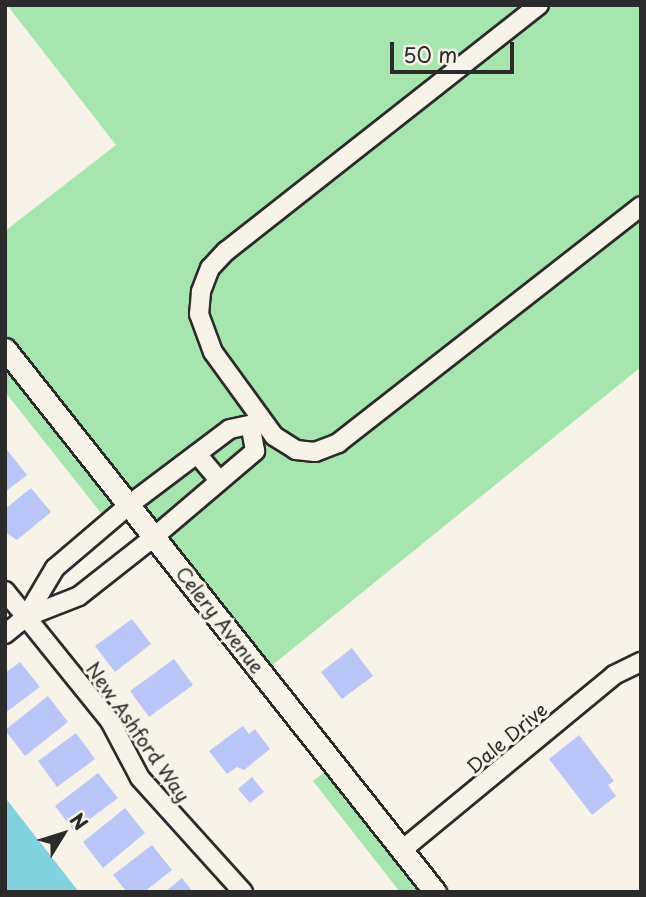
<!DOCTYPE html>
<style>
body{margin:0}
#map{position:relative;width:646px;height:897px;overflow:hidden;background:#f7f3e8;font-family:"Playpen Sans",sans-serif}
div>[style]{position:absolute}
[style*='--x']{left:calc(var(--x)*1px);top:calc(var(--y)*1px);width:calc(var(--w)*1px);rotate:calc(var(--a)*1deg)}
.green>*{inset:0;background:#a6e6ae}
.water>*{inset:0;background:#82d1de}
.building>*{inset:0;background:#bac6f7}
.roads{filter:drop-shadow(2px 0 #2b2b2b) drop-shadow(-2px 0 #2b2b2b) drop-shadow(0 2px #2b2b2b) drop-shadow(0 -2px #2b2b2b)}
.minor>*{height:18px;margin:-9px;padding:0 9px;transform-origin:9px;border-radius:9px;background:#f7f3e8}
.major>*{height:21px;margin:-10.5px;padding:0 10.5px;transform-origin:10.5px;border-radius:10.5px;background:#f7f3e8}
span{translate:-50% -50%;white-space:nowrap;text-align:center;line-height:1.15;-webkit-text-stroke:6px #f7f3e8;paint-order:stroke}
.street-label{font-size:19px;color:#2b2b2b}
.frame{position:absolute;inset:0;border:7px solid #2b2b2b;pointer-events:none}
.north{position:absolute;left:28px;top:799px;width:70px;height:70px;-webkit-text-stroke:5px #f7f3e8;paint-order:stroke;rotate:52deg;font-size:19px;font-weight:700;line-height:28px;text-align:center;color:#2b2b2b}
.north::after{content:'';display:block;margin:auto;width:24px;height:32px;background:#2b2b2b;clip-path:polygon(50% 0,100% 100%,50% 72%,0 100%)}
.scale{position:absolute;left:390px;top:42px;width:124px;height:32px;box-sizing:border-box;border:4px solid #2b2b2b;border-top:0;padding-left:9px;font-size:21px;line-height:24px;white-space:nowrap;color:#2b2b2b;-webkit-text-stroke:5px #f7f3e8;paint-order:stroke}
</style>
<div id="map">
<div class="green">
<div style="clip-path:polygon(7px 5px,641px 5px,641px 367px,270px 667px,5px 333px,5px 231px,116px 145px)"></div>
<div style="clip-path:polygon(5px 364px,126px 517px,105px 518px,5px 392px)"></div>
<div style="clip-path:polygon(327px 770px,423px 892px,400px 892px,313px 781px)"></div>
</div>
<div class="water">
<div style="clip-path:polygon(7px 800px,79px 892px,5px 892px)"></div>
</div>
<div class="building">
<div style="clip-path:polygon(7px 450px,27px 475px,5px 492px,5px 451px)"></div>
<div style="clip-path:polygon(31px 488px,51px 512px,17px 540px,5px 532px,5px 509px)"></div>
<div style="clip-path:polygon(132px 619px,151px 644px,115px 672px,95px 646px)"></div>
<div style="clip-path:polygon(352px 648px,373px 676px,342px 699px,321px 672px)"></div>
<div style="clip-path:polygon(174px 659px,193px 685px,149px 717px,130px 691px)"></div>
<div style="clip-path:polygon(20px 662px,40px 687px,5px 713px,5px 673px)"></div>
<div style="clip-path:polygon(48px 696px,68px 722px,25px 756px,5px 730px)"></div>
<div style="clip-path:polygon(243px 726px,249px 734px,255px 729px,270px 749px,244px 770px,237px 767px,227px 774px,209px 751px)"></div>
<div style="clip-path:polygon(76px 733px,95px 759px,57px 787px,38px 761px)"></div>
<div style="clip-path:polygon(579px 735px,614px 781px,608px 785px,616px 796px,592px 815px,549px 759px)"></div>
<div style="clip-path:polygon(98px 773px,118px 798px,74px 831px,55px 806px)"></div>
<div style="clip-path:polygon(252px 777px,264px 792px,250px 803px,238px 789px)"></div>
<div style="clip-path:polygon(125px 808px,145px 833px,103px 868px,83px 842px)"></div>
<div style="clip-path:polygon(152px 845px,172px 870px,144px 892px,127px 892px,113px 875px)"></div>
<div style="clip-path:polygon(182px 878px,193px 892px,165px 892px)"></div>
</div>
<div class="roads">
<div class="minor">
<div style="--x:539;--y:5;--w:398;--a:141.8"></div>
<div style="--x:226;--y:251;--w:23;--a:133"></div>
<div style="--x:210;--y:268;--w:26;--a:111"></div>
<div style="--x:201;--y:292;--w:22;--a:95"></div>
<div style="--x:199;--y:314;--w:40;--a:69.8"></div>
<div style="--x:213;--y:352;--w:104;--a:54"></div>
<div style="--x:274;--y:436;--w:26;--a:32"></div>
<div style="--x:296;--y:450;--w:19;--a:6"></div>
<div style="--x:315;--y:452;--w:25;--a:-21"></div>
<div style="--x:338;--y:443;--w:385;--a:-38"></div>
<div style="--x:197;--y:454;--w:35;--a:50"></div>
<div style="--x:5;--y:591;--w:167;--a:51.1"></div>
<div style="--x:110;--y:721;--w:64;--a:62.2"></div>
<div style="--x:140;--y:778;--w:154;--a:47.9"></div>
<div style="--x:26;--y:617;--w:57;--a:-59.4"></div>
<div style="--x:55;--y:568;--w:97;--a:-40.4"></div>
<div style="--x:129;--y:505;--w:126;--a:-37"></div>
<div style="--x:230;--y:429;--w:30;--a:-12"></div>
<div style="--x:5;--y:634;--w:27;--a:-39"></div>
<div style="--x:26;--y:617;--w:57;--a:-21.6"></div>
<div style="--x:79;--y:596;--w:95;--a:-38.2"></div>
<div style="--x:154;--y:537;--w:133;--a:-40.4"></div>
<div style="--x:255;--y:451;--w:22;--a:-100"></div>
<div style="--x:402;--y:850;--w:275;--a:-39.5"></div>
<div style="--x:614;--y:675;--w:30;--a:-26"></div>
</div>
<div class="major">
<div style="--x:5;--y:349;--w:693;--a:51.62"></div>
</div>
</div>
<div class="street-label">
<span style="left:220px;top:620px;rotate:52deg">Celery Avenue</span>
<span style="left:138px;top:732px;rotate:55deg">New Ashford Way</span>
<span style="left:507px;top:738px;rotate:-40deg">Dale Drive</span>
</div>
<div class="frame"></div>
<div class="north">N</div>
<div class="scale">50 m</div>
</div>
